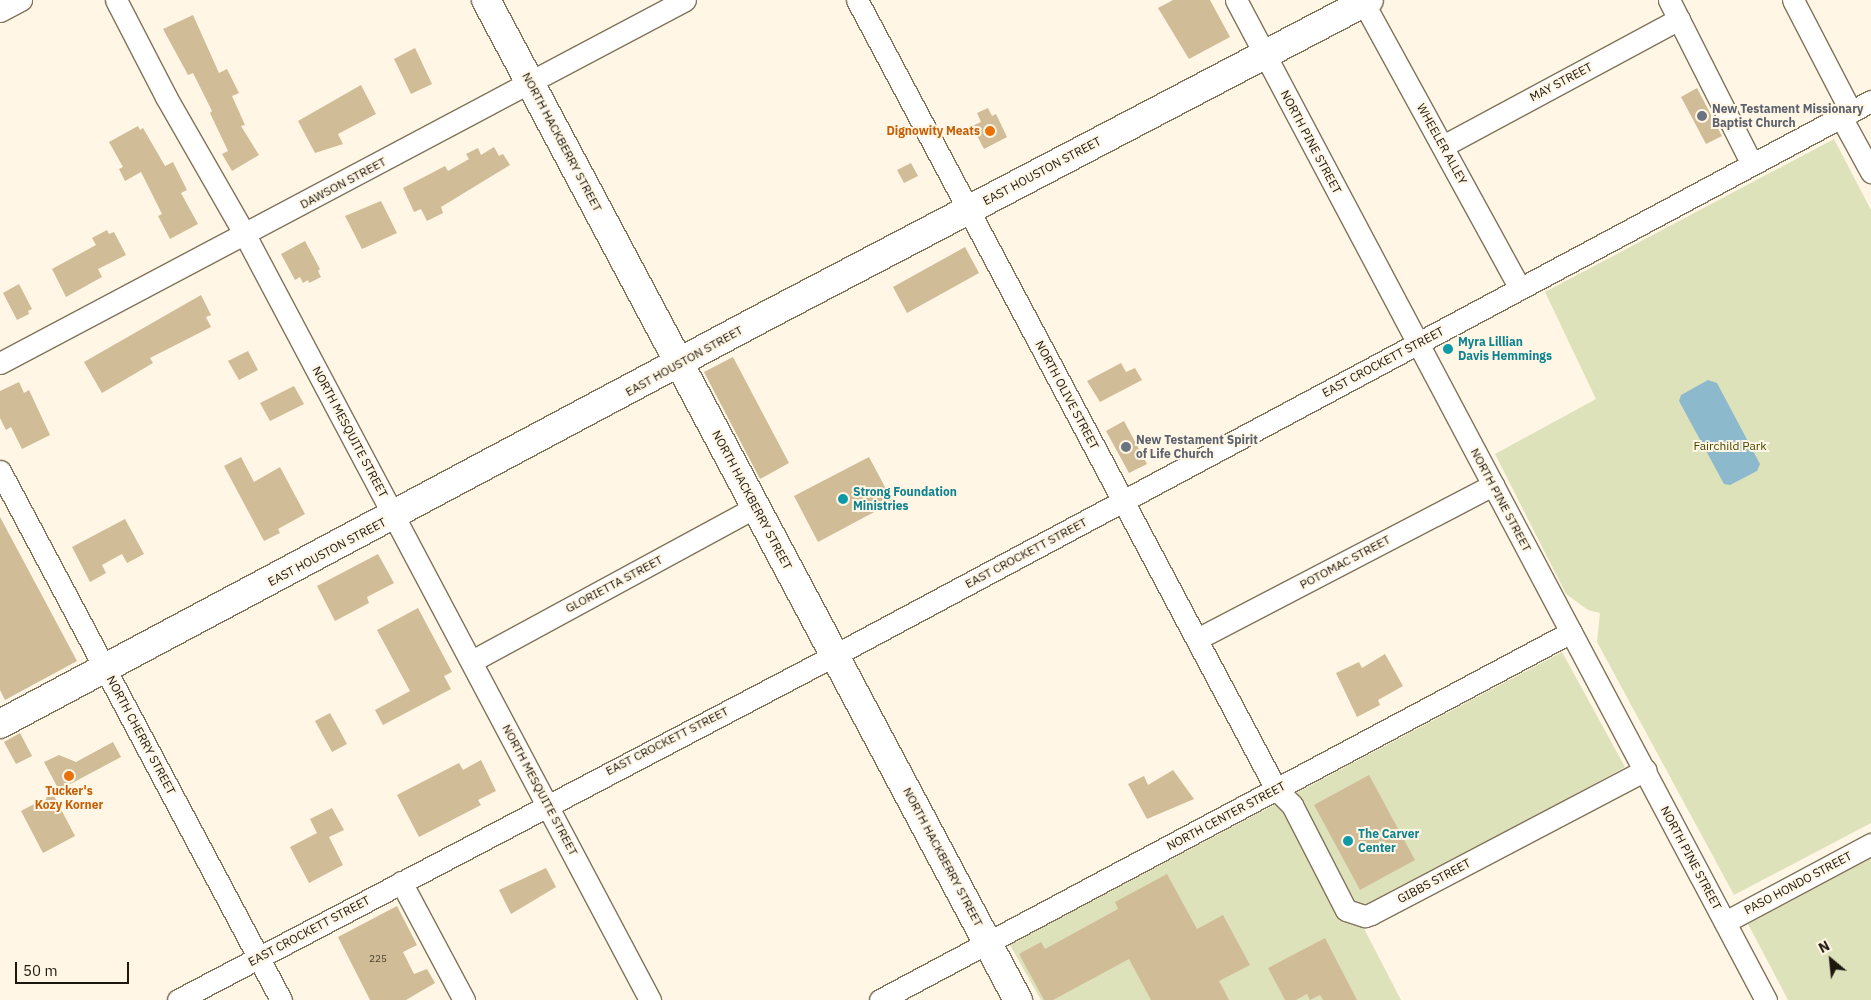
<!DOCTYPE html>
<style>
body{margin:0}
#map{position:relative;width:1871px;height:1000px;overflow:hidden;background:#fff6e5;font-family:"IBM Plex Sans",sans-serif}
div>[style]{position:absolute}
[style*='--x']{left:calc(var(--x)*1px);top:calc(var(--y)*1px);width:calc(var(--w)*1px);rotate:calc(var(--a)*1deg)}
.green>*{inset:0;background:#dee2bb}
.water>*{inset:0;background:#8db9cd}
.building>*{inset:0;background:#d0bc97}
.roads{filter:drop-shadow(1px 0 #80735a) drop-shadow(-1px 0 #80735a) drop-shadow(0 1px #80735a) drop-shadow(0 -1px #80735a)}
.minor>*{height:21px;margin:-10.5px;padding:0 10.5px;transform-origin:10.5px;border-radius:10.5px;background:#fff}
.major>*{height:28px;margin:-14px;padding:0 14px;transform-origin:14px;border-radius:14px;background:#fff}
.dots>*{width:14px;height:14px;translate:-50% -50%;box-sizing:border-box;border:2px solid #fff6e5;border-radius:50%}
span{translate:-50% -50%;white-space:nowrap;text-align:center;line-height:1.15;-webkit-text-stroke:4px #fff6e5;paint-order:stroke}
.number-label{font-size:10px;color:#4a4130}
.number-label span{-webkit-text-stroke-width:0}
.street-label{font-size:12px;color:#1d180e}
.worship-label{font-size:12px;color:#5b616d;font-weight:700}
.left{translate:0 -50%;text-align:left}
.food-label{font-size:12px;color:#c56008;font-weight:700}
.right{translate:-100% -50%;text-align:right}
.culture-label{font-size:12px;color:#0d838f;font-weight:700}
.park-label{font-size:12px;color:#464902}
.north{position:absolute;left:1806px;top:935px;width:50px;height:50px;-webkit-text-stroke:4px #fff6e5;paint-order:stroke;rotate:332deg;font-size:14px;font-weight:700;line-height:20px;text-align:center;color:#1d180e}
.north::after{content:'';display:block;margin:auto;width:18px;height:22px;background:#1d180e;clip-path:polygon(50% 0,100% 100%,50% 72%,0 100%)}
.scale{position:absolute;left:15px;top:962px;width:114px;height:22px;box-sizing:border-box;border:2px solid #1d180e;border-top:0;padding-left:6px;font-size:15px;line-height:18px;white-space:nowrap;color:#1d180e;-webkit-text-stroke:4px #fff6e5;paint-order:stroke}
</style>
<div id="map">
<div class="green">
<div style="clip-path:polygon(1834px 139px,1871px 210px,1871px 823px,1734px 895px,1597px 642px,1600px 613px,1588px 610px,1566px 594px,1495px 454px,1596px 399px,1545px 292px)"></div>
<div style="clip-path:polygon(1562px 652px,1625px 767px,1357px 915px,1401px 1000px,1041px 1000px,1010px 945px)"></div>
<div style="clip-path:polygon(1871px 858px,1871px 1000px,1788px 1000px,1748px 924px)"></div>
</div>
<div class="water">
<div style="clip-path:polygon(1708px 380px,1717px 383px,1760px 464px,1757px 471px,1730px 485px,1724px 484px,1679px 401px,1681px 395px)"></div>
</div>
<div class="building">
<div style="clip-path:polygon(1173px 0,1210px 0,1230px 37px,1189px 59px,1158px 8px)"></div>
<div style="clip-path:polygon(193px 15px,219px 73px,227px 69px,239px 93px,232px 96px,245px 125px,241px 126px,259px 155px,232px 171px,222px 154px,228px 151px,210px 113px,212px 111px,193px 73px,188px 75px,163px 29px)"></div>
<div style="clip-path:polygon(415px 48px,432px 84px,411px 94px,394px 59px)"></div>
<div style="clip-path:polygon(361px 85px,376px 114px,338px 134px,343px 144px,315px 153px,298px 121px)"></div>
<div style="clip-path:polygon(1697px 88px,1722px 136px,1706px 144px,1681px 97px)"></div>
<div style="clip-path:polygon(988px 108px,992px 116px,996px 114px,1007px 137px,984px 149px,972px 126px,981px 122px,977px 113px)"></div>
<div style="clip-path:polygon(138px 126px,140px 130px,143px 128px,165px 166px,173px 162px,187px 190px,181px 193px,198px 224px,170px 239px,158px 216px,162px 214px,141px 172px,125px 181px,119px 169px,123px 167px,109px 142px)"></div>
<div style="clip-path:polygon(494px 147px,499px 156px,503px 154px,510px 165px,441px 207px,443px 213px,427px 221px,421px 209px,414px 212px,403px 188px,445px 166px,448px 171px,469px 159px,466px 154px,478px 148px,481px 155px)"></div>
<div style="clip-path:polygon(911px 163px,918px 176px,904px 183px,897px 170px)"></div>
<div style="clip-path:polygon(381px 201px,397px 233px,362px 249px,345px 216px)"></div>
<div style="clip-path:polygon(107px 230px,109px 234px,114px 232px,126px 255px,98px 269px,102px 277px,66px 297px,52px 269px,96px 245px,92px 238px)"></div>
<div style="clip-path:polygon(305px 241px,320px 269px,318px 271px,321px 277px,309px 283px,308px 280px,303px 283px,300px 277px,295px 280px,281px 254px)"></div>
<div style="clip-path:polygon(965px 247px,979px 273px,907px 313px,893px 287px)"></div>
<div style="clip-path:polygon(19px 284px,32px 309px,28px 311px,29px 314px,17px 320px,3px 293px)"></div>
<div style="clip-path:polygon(201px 295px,211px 315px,206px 317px,211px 327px,150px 358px,153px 363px,102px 393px,84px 362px)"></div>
<div style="clip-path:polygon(248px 351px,258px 370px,239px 380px,228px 361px)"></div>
<div style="clip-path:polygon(733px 357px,789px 463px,760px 479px,704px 372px)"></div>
<div style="clip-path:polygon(1121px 363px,1126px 372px,1135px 368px,1142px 380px,1100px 402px,1087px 381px)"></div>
<div style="clip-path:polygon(19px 382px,24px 393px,29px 390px,50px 435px,22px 449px,11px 427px,6px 430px,0 418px,0 391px)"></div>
<div style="clip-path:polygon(294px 386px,304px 404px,270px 421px,260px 403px)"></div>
<div style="clip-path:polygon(1124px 421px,1147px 464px,1129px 473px,1106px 431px)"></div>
<div style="clip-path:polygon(241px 457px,254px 482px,280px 467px,305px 514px,278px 529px,280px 533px,264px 541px,224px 466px)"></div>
<div style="clip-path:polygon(869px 457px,893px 502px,818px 542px,794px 496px)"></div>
<div style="clip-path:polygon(0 517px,77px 661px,5px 700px,0 690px)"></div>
<div style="clip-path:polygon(125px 519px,144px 554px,127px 563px,122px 554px,102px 565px,106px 573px,90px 582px,72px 547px)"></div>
<div style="clip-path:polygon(378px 554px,394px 583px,367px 597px,369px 603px,335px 621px,317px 586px)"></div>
<div style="clip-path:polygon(418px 608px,452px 672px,444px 676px,451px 689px,383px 725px,375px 710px,410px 691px,377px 630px)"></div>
<div style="clip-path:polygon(1385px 654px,1403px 686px,1378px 700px,1380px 705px,1357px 717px,1336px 673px,1359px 662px,1362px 668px)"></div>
<div style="clip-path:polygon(330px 713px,347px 744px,332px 752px,315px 721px)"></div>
<div style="clip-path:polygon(20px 733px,32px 756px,16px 764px,4px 742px)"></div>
<div style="clip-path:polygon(113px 742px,121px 757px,59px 790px,44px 762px,59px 755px,76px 762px)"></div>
<div style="clip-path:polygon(481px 760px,496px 791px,478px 800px,481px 805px,419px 837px,397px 795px,459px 763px,463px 770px)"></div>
<div style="clip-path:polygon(1173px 770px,1194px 799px,1147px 819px,1128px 784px,1144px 776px,1148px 785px)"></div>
<div style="clip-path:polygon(1369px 775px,1415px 860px,1360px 890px,1314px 805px)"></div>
<div style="clip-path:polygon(53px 794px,75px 836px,43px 853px,21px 811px)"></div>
<div style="clip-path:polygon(332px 808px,344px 830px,329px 837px,343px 865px,309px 883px,290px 847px,317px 833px,310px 819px)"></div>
<div style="clip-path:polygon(546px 868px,556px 887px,511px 914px,499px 890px)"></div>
<div style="clip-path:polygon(1167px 874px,1197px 929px,1223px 915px,1250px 965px,1219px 981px,1229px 1000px,1151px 1000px,1129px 959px,1053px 1000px,1044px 1000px,1019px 954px,1041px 942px,1045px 949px,1118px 909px,1115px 902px)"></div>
<div style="clip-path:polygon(397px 906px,417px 945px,403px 952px,414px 974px,427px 969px,435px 983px,406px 1000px,370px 1000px,338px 937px)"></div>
<div style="clip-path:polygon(1325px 938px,1357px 1000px,1323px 1000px,1320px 995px,1310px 1000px,1307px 994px,1296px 1000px,1285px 1000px,1268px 968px)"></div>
</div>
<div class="roads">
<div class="minor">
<div style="--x:116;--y:0;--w:109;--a:62.7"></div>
<div style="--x:166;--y:97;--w:159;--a:60.2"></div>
<div style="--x:245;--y:235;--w:866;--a:62.1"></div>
<div style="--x:857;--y:0;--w:893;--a:62.03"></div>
<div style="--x:1276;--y:789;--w:23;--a:45"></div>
<div style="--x:1292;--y:805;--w:118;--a:62.8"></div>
<div style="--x:1346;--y:910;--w:20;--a:18"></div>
<div style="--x:1365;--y:916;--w:6;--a:-18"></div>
<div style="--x:1371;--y:914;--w:310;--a:-27.7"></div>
<div style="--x:1236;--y:0;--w:1132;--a:62.08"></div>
<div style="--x:1362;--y:0;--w:328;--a:61.3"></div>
<div style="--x:1669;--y:0;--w:184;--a:63.2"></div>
<div style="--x:1793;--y:0;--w:126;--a:62.6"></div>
<div style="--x:0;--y:11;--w:24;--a:-28"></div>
<div style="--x:1841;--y:117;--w:63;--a:61.4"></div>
<div style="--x:1443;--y:146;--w:268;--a:-28.3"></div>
<div style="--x:0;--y:363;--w:775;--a:-27.92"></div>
<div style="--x:0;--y:471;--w:599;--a:62.02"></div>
<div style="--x:1197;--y:639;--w:334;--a:-27.5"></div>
<div style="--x:472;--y:661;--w:323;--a:-28.5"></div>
<div style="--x:401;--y:882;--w:134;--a:61.9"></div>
<div style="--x:1725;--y:922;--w:166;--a:-28.1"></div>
<div style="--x:178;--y:1000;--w:742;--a:-27.7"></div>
<div style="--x:835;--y:655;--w:1175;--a:-28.14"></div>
<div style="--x:880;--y:1000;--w:783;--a:-28.04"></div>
</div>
<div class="major">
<div style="--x:486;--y:0;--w:1133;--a:61.99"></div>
<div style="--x:0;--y:724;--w:863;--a:-28.05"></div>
<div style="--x:762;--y:318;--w:685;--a:-27.65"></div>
</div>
</div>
<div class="dots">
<div style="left:1702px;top:116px;background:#6b7280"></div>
<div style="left:990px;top:131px;background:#e8710a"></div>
<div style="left:1448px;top:349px;background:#0f9aa8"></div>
<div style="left:1126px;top:447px;background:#6b7280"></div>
<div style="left:843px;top:499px;background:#0f9aa8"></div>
<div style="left:69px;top:776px;background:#e8710a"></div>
<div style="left:1348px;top:841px;background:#0f9aa8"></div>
</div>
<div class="number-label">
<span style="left:378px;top:959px">225</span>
</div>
<div class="street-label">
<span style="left:1561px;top:82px;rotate:-28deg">MAY STREET</span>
<span style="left:562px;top:142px;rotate:62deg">NORTH HACKBERRY STREET</span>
<span style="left:1311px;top:142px;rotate:62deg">NORTH PINE STREET</span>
<span style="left:1442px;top:144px;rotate:61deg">WHEELER ALLEY</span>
<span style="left:1042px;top:171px;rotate:-28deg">EAST HOUSTON STREET</span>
<span style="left:343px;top:183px;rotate:-28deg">DAWSON STREET</span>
<span style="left:684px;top:361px;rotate:-29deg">EAST HOUSTON STREET</span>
<span style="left:1383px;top:362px;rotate:-28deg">EAST CROCKETT STREET</span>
<span style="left:1067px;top:395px;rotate:62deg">NORTH OLIVE STREET</span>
<span style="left:350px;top:432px;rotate:62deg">NORTH MESQUITE STREET</span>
<span style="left:752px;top:500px;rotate:62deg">NORTH HACKBERRY STREET</span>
<span style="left:1501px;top:500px;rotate:62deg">NORTH PINE STREET</span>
<span style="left:327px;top:552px;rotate:-28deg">EAST HOUSTON STREET</span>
<span style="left:1026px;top:553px;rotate:-28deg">EAST CROCKETT STREET</span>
<span style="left:1345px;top:562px;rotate:-28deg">POTOMAC STREET</span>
<span style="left:614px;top:584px;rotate:-28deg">GLORIETTA STREET</span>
<span style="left:141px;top:735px;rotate:62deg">NORTH CHERRY STREET</span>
<span style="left:667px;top:741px;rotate:-27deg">EAST CROCKETT STREET</span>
<span style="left:540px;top:790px;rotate:62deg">NORTH MESQUITE STREET</span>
<span style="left:1226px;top:816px;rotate:-28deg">NORTH CENTER STREET</span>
<span style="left:943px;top:857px;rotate:62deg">NORTH HACKBERRY STREET</span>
<span style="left:1691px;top:858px;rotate:62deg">NORTH PINE STREET</span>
<span style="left:1434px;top:881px;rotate:-28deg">GIBBS STREET</span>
<span style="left:1798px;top:883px;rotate:-28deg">PASO HONDO STREET</span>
<span style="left:309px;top:931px;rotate:-28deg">EAST CROCKETT STREET</span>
</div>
<div class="worship-label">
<span class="left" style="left:1712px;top:116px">New Testament Missionary<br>Baptist Church</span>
<span class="left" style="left:1136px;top:447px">New Testament Spirit<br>of Life Church</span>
</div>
<div class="food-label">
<span class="right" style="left:980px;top:131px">Dignowity Meats</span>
<span style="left:69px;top:798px">Tucker's<br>Kozy Korner</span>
</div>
<div class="culture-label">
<span class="left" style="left:1458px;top:349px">Myra Lillian<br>Davis Hemmings</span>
<span class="left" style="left:853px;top:499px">Strong Foundation<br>Ministries</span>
<span class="left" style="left:1358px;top:841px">The Carver<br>Center</span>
</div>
<div class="park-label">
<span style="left:1730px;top:446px">Fairchild Park</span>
</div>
<div class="north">N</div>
<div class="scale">50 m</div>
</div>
